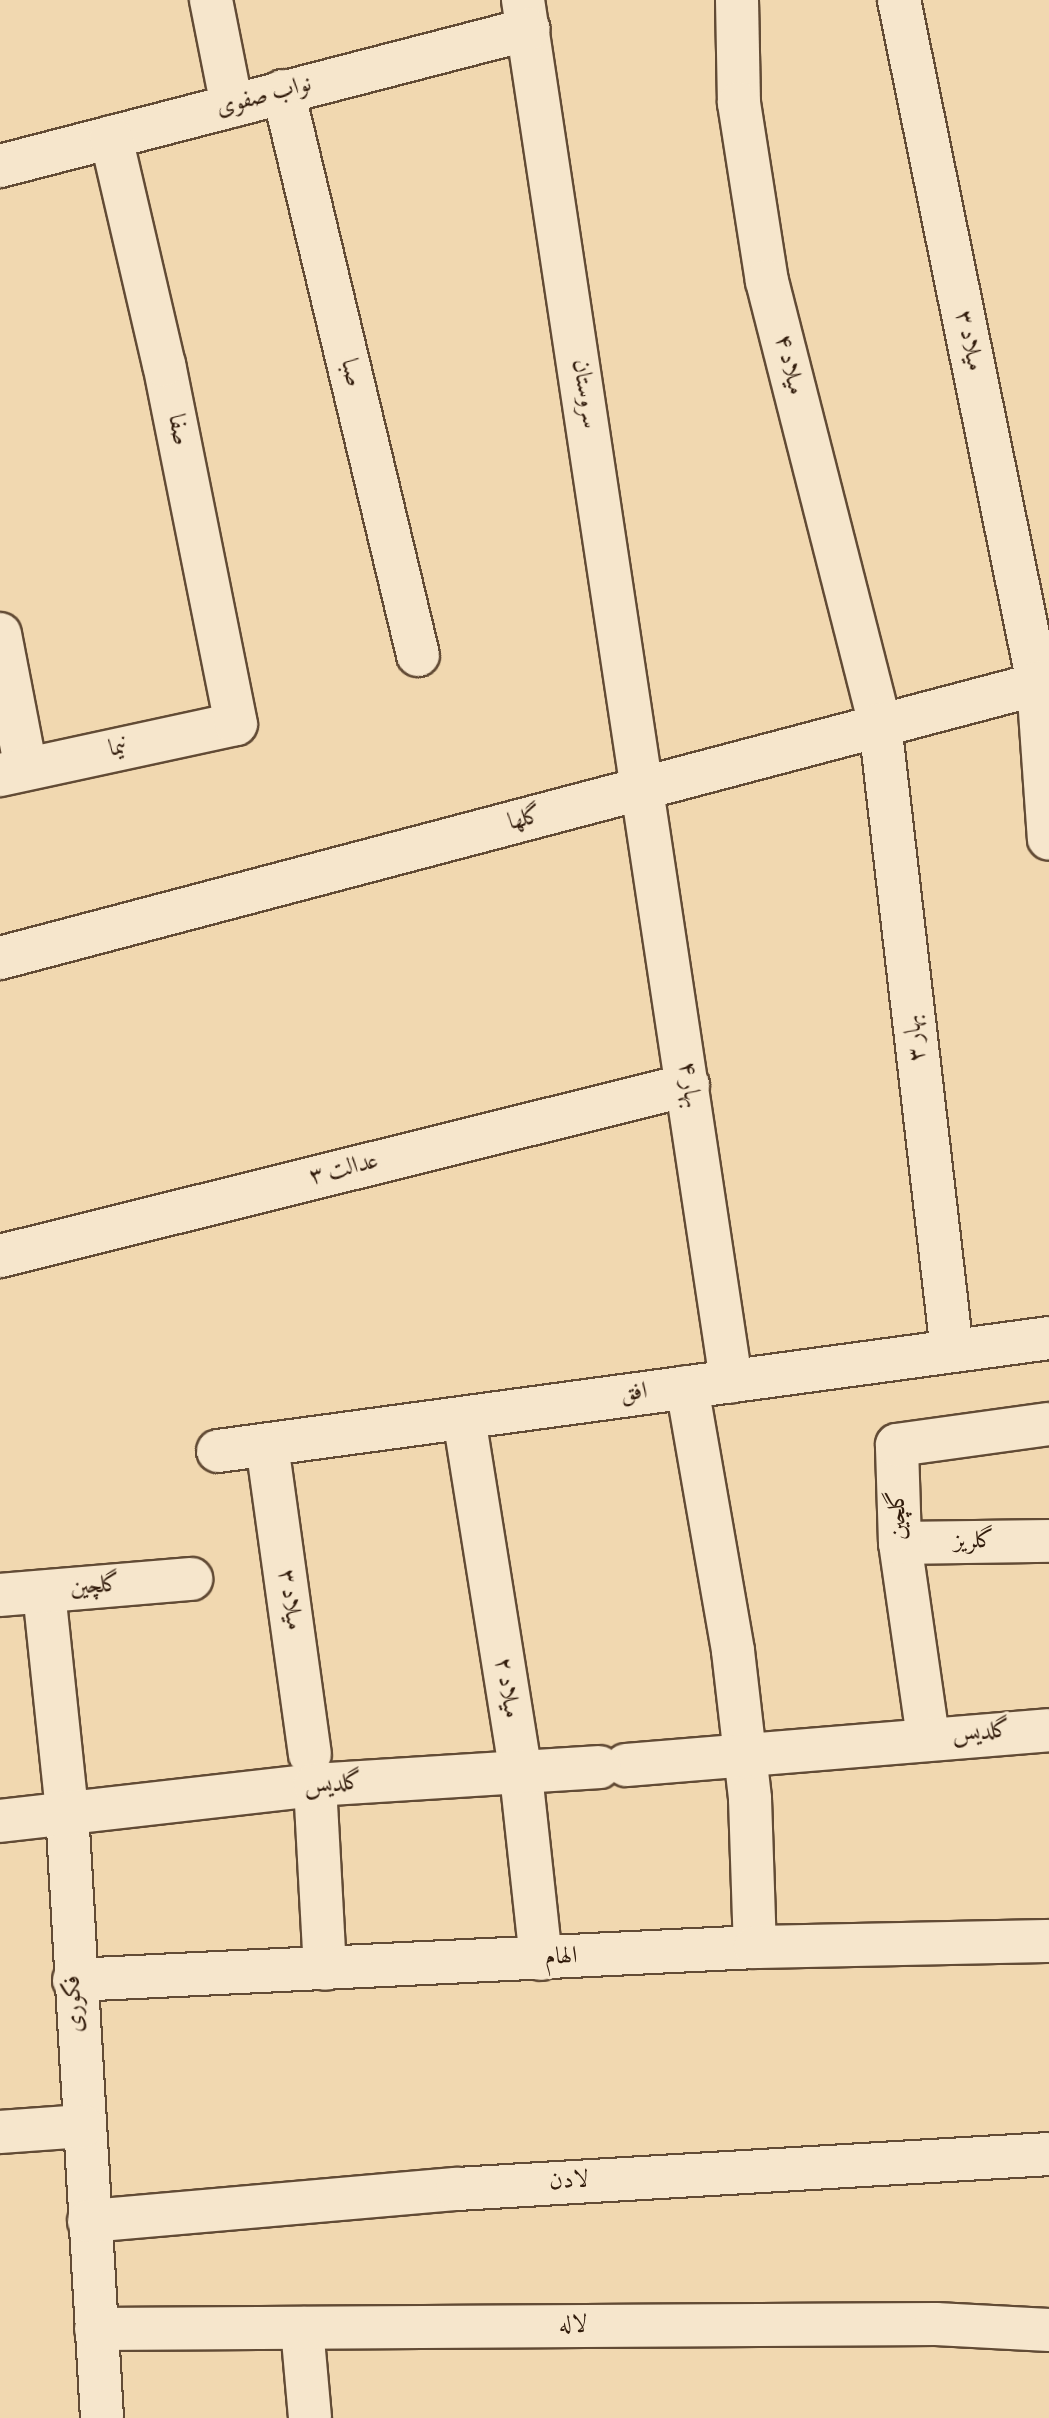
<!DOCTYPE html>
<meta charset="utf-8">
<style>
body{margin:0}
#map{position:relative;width:1049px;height:2418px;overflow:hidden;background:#f1d8b0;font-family:Vollkorn,Amiri,serif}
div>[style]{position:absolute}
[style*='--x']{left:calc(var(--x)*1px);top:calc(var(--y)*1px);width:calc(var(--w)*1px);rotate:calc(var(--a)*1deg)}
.roads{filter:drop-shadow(2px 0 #624b35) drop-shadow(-2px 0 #624b35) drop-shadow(0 2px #624b35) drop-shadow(0 -2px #624b35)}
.minor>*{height:42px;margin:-21px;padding:0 21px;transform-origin:21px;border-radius:21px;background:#f6e6cc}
span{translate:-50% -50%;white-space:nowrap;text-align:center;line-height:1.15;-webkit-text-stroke:6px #f6e6cc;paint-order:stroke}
.street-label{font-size:24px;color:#321c0c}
</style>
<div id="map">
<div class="roads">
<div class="minor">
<div style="--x:211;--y:0;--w:108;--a:78.8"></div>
<div style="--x:523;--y:0;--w:1397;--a:81.43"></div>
<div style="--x:737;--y:0;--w:103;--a:88.9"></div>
<div style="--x:739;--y:103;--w:180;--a:81.1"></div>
<div style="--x:767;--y:281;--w:457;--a:75.7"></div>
<div style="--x:880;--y:724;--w:631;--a:83.45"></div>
<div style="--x:899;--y:0;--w:697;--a:78.5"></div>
<div style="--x:1038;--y:683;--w:156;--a:86"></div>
<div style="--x:283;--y:91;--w:580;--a:76.54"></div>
<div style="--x:0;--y:166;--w:546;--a:-14.52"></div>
<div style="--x:0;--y:634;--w:137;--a:79.1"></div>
<div style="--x:0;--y:775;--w:241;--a:-12.2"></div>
<div style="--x:236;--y:724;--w:366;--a:-101.3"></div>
<div style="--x:164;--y:365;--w:234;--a:-103.1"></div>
<div style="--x:0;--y:958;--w:1085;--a:-14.79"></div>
<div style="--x:0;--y:1256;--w:709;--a:-13.96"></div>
<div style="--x:687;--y:1387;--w:268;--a:80.1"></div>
<div style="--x:733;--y:1651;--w:149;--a:83.4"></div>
<div style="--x:750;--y:1799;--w:148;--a:88.1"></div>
<div style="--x:464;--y:1418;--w:362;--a:80.9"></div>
<div style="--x:521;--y:1775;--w:185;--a:83.8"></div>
<div style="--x:267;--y:1445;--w:312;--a:82.1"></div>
<div style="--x:218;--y:1451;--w:839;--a:-7.74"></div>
<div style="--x:900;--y:1543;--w:149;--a:-0.8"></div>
<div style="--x:44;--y:1592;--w:220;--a:84"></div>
<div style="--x:67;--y:1811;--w:608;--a:86.7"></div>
<div style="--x:0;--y:1595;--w:192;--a:-4.8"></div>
<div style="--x:928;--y:1737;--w:196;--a:-98.2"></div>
<div style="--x:900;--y:1543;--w:98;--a:-91.8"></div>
<div style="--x:897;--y:1445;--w:153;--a:-7.9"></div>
<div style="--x:626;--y:1765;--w:424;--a:-4.7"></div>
<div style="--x:315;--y:1785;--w:184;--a:86.9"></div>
<div style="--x:0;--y:1821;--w:317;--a:-6.5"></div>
<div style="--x:315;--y:1785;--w:285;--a:-3.6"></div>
<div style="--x:74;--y:1980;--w:682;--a:-2.77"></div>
<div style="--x:755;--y:1947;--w:294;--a:-1.2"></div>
<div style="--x:0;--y:2132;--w:83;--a:-4.1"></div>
<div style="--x:89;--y:2221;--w:369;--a:-5"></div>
<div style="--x:457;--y:2189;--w:593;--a:-3.38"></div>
<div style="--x:302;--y:2328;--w:90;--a:84.9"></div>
<div style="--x:96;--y:2329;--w:840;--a:-0.34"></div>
<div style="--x:936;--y:2324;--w:113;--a:3"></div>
</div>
</div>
<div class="street-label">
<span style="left:264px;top:97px;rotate:-15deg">نواب صفوی</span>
<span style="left:968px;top:341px;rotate:78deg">میلاد ۳</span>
<span style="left:788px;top:365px;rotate:76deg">میلاد ۴</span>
<span style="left:350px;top:373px;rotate:77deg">صبا</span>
<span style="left:584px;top:394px;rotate:81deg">سروستان</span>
<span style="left:177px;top:430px;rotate:79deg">صفا</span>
<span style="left:118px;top:749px;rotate:-12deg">نیما</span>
<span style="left:525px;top:820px;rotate:-15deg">گلها</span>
<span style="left:916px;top:1038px;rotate:-97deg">بهار ۳</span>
<span style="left:688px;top:1085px;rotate:82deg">بهار ۴</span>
<span style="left:344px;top:1170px;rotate:-14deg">عدالت ۳</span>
<span style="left:634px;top:1394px;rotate:-8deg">افق</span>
<span style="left:899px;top:1515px;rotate:-92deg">گلچین</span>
<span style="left:974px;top:1542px;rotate:-1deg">گلریز</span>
<span style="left:95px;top:1587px;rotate:-5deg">گلچین</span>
<span style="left:289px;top:1600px;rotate:82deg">میلاد ۳</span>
<span style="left:506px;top:1688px;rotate:81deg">میلاد ۲</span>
<span style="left:981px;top:1733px;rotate:-4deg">گلدیس</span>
<span style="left:333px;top:1785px;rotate:-4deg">گلدیس</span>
<span style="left:561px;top:1958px;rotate:-3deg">الهام</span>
<span style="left:75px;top:2004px;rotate:-93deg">فکوری</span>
<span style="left:569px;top:2182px;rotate:-4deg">لادن</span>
<span style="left:573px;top:2326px">لاله</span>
</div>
</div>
